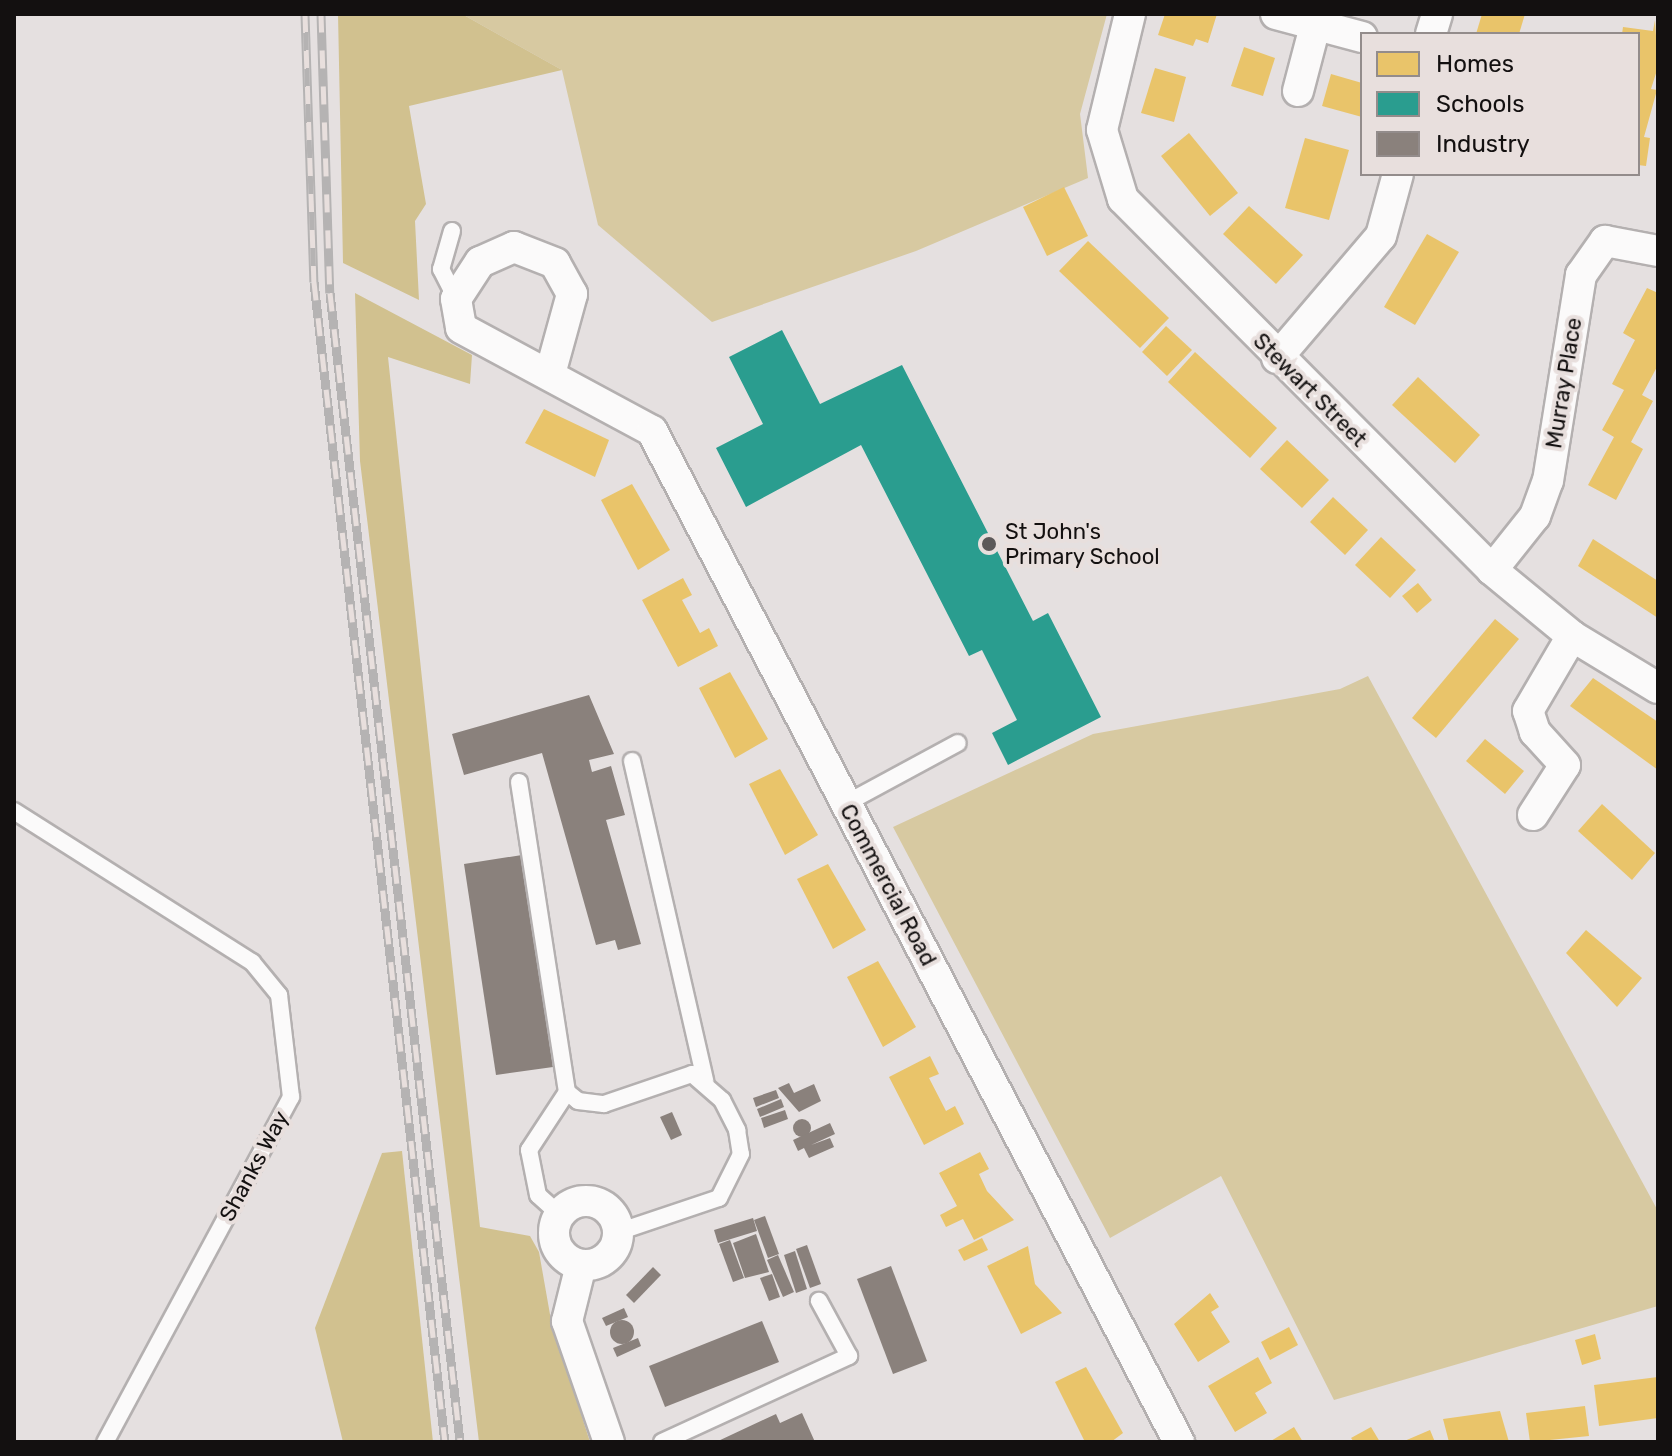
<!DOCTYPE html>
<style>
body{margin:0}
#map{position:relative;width:1672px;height:1456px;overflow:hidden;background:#e5e0e0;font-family:Rubik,sans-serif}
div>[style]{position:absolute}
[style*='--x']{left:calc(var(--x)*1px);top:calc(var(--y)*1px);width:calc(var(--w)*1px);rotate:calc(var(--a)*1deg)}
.green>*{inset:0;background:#d7c9a1}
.forest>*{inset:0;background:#d1c18f}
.homes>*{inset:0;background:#e9c46a}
.schools>*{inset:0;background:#2a9d8f}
.industry>*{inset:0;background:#8a817c}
.round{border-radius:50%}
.roads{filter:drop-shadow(2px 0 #b4b0b0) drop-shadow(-2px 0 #b4b0b0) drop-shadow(0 2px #b4b0b0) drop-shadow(0 -2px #b4b0b0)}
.service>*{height:16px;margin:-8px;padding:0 8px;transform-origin:8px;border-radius:8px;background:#fbfafa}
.minor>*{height:30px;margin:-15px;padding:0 15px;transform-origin:15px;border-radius:15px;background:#fbfafa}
.minor>.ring{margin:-15px;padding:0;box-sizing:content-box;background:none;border:30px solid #fbfafa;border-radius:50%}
.rail>*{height:9px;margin-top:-4.5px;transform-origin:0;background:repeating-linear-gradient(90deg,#e8dfdd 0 18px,#b5b3b3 0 36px);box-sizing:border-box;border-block:2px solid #b5b3b3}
.dots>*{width:22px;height:22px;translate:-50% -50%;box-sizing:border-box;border:4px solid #e8dfdd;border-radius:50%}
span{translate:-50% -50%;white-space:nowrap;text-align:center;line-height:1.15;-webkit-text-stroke:8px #e8dfdd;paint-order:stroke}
.street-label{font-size:22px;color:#131010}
.poi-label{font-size:22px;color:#131010}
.left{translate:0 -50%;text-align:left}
.frame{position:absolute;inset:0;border:16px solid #131010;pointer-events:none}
.legend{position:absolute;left:1360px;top:32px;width:280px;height:144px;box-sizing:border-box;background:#e8dfdd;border:2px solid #938c8b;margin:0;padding:10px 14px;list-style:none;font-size:24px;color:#131010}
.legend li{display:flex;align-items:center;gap:16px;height:40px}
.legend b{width:40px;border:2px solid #938c8b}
</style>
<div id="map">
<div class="green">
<div style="clip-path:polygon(462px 14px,1107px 14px,1080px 114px,1088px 178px,916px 251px,712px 322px,598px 225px,562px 70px)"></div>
<div style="clip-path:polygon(1368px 676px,1658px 1211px,1658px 1306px,1334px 1400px,1221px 1176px,1110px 1238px,893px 827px,1093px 734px,1340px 689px)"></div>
</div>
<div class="forest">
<div style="clip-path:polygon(338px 14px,462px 14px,562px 70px,409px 106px,426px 204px,415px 221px,419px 300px,343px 263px)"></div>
<div style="clip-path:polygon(355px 293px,472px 355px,470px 384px,388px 357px,480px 1227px,530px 1236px,539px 1252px,551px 1320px,590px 1442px,479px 1442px,360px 461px)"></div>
<div style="clip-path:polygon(402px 1151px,433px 1442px,343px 1442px,315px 1328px,382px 1153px)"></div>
</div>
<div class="homes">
<div style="clip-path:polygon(1165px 14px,1217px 14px,1208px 43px,1196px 39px,1193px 46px,1158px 35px)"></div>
<div style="clip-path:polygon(1482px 14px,1525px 14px,1519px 34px,1476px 34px)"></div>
<div style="clip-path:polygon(1655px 20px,1658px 67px,1651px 89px,1657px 90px,1644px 137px,1650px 138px,1646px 166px,1638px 165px,1638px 34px,1622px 34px,1623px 27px,1653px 31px)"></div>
<div style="clip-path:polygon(1244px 47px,1275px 58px,1263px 96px,1231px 86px)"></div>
<div style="clip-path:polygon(1155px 68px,1186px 77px,1174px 122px,1141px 113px)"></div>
<div style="clip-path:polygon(1331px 74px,1362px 83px,1362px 117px,1322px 106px)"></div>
<div style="clip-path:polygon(1189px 133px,1238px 193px,1210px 216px,1161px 156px)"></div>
<div style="clip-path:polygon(1305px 138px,1349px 150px,1329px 220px,1285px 208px)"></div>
<div style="clip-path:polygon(1064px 187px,1088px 236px,1047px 256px,1023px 207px)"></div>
<div style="clip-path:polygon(1249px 206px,1303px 255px,1276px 284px,1223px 234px)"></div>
<div style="clip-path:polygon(1427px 234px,1459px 252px,1415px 325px,1384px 307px)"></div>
<div style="clip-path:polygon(1088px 241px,1169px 318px,1140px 348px,1059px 271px)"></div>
<div style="clip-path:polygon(1647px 288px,1658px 293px,1658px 365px,1642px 395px,1653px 401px,1631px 442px,1643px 449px,1616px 500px,1588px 485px,1614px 437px,1602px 430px,1624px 390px,1612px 384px,1635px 340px,1623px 333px)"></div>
<div style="clip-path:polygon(1166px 326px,1192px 350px,1167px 376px,1142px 352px)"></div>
<div style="clip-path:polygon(1195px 352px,1277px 428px,1250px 458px,1168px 382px)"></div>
<div style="clip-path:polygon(1418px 377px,1480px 435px,1455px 463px,1392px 405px)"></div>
<div style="clip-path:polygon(544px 409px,609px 440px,595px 477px,525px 443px)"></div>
<div style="clip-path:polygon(1287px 440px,1329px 480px,1302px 508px,1260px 469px)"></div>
<div style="clip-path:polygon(632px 484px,670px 550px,638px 570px,601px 500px)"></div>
<div style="clip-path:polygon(1333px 497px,1368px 530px,1345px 555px,1310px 522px)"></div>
<div style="clip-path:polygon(1381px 537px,1416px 570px,1390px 598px,1355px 565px)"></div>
<div style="clip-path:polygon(1593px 539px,1658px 581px,1658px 618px,1578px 566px)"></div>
<div style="clip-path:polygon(683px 578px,692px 595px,682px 600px,700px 633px,709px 628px,718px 646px,678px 667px,642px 600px)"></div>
<div style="clip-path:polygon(1418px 583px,1432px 600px,1417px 613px,1402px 596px)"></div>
<div style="clip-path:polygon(1495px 619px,1519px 639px,1436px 738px,1412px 718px)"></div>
<div style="clip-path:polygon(730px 672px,768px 739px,735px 758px,699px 688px)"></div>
<div style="clip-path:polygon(1593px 678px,1658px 722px,1658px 770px,1570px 706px)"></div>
<div style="clip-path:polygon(1485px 739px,1524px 771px,1505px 794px,1466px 761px)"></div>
<div style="clip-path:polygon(780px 769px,818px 835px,785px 855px,749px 784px)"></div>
<div style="clip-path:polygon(1602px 804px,1655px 853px,1632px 880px,1578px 831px)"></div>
<div style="clip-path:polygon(828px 864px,866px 930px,833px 949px,797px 879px)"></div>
<div style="clip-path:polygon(1586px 930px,1642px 978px,1617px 1007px,1566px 953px)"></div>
<div style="clip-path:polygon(878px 961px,916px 1027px,883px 1047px,847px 977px)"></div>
<div style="clip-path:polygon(930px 1056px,939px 1074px,929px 1078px,946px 1111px,955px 1106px,964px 1124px,924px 1145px,889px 1077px)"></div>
<div style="clip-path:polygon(980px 1152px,989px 1169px,979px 1174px,987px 1191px,1014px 1220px,974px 1240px,963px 1219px,946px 1227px,940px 1215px,957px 1206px,939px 1173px)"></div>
<div style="clip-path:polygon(982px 1238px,988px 1250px,964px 1261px,958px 1250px)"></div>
<div style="clip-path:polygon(1028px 1246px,1035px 1284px,1062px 1313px,1021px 1334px,987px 1266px)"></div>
<div style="clip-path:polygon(1210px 1293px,1219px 1307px,1211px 1312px,1230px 1342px,1198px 1362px,1174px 1324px)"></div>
<div style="clip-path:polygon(1289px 1327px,1298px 1345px,1270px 1360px,1261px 1342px)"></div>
<div style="clip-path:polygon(1595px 1334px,1601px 1359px,1582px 1365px,1575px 1340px)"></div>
<div style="clip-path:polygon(1258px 1357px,1272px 1383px,1255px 1393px,1267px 1413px,1235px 1432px,1208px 1386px)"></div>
<div style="clip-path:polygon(1086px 1367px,1123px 1433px,1111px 1442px,1085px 1442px,1055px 1382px)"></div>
<div style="clip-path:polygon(1658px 1377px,1658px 1418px,1599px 1426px,1594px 1385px)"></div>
<div style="clip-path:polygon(1585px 1406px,1589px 1436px,1530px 1442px,1526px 1413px)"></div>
<div style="clip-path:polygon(1500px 1411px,1509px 1442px,1449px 1442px,1443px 1419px)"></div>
<div style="clip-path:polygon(1294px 1427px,1303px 1442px,1269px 1442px)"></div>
<div style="clip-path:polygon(1371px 1427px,1380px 1442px,1354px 1442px,1351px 1438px)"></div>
<div style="clip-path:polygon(1430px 1430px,1435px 1442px,1402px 1442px)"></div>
</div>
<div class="schools">
<div style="clip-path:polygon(782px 330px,820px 404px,902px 365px,1033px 621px,1048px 613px,1101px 717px,1008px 765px,992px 733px,1017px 720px,982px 650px,969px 656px,861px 445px,746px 507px,716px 448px,763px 424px,729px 357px)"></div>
</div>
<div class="industry">
<div style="clip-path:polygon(589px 695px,614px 754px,589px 760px,592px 772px,611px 766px,625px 815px,606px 820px,641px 944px,618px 950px,615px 940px,596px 945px,542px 753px,464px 775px,452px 734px)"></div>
<div style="clip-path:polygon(522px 855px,553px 1067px,496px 1075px,464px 864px)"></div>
<div style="clip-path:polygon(789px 1083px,794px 1093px,814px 1084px,821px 1101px,799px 1112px,778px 1088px)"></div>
<div style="clip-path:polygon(776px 1090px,779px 1098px,756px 1107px,753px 1098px)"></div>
<div style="clip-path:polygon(781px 1099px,784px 1107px,760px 1117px,757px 1109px)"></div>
<div style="clip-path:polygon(785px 1110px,788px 1119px,764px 1128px,761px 1118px)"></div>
<div style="clip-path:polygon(672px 1112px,682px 1135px,671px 1140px,660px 1117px)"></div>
<div class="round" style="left:793px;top:1119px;width:18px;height:18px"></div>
<div style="clip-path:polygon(830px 1123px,835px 1134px,811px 1145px,830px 1138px,834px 1147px,809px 1158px,804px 1148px,798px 1151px,793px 1140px)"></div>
<div style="clip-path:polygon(765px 1216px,779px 1254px,768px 1258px,754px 1220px)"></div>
<div style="clip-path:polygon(753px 1218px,757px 1231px,718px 1243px,714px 1230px)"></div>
<div style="clip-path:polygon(756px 1234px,769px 1272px,745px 1278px,733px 1243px)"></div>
<div style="clip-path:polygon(730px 1240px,744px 1278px,733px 1282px,719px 1244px)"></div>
<div style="clip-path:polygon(807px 1245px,821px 1284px,810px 1288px,796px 1249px)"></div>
<div style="clip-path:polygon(795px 1251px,807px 1289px,796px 1293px,784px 1255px)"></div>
<div style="clip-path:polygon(778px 1255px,794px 1292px,783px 1297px,767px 1260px)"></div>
<div style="clip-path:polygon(891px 1266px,927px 1361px,893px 1374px,857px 1279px)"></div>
<div style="clip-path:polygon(653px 1267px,661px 1275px,634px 1303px,626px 1295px)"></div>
<div style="clip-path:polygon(772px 1274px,780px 1297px,769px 1301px,760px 1278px)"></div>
<div style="clip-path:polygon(624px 1308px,628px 1317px,606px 1326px,602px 1318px)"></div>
<div class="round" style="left:610px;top:1320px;width:24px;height:24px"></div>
<div style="clip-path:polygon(762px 1321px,779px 1362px,665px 1407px,649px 1366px)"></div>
<div style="clip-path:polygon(638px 1338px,641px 1346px,617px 1357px,613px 1348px)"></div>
<div style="clip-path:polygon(802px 1413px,815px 1442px,716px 1442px,776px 1414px,780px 1423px)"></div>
</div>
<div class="roads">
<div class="service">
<div style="--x:452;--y:231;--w:40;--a:106"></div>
<div style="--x:441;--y:269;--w:34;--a:63"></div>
<div style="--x:632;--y:761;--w:328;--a:77.1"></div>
<div style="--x:519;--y:782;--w:314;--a:81.2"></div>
<div style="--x:567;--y:1092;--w:14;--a:39"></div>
<div style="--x:578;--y:1101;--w:26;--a:7"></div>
<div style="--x:604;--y:1104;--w:93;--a:-18.8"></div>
<div style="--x:692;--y:1074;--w:40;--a:41"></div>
<div style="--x:722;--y:1100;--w:34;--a:63"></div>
<div style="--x:737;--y:1130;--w:24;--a:81"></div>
<div style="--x:741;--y:1154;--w:49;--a:116.6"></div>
<div style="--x:719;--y:1198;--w:107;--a:161.4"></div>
<div style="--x:845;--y:804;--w:128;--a:-28.4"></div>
<div style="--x:14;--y:811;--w:282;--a:32.4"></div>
<div style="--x:252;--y:962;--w:43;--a:50.7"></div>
<div style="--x:279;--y:995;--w:103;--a:83.3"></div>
<div style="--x:291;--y:1097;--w:392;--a:118.3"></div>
<div style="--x:559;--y:1214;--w:28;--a:-138"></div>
<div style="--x:538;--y:1195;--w:46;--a:-101.3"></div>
<div style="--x:529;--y:1150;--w:69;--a:-56.8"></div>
<div style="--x:662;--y:1442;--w:206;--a:-24.7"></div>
<div style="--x:849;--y:1356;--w:63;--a:-118.6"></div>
</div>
<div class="minor">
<div style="--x:1130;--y:14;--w:119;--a:103.6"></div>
<div style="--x:1102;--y:130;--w:72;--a:73.1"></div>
<div style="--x:1123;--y:199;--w:523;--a:45.15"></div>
<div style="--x:1492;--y:570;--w:104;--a:39.5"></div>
<div style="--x:1572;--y:636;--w:100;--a:31.2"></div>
<div style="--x:1276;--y:14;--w:89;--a:15"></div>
<div style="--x:1431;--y:34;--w:21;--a:-73"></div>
<div style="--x:1298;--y:91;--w:67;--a:-75.3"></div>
<div style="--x:1277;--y:358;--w:160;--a:-49.6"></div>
<div style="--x:1381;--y:236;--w:64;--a:-74.7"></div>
<div style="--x:550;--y:374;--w:83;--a:-74.6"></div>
<div style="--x:572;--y:294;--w:35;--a:-119"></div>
<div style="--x:555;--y:263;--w:44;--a:-158.7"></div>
<div style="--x:514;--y:247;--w:37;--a:156"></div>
<div style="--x:480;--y:262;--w:44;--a:123"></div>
<div style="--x:456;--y:299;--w:29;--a:80"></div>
<div style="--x:461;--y:328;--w:217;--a:28.3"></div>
<div style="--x:652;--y:431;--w:1140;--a:62.47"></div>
<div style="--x:1492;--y:570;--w:69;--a:-51.5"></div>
<div style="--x:1535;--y:516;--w:37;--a:-70"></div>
<div style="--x:1548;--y:481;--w:209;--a:-80.9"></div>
<div style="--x:1581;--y:275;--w:42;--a:-54.8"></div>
<div style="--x:1605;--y:241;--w:54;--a:10.7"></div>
<div style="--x:1533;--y:815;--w:59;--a:-57.4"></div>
<div style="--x:1565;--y:765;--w:45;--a:-132.3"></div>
<div style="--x:1535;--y:732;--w:22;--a:-108"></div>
<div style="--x:1528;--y:711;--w:87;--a:-59.6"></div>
<div class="ring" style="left:554px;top:1201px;width:34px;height:34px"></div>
<div style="--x:581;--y:1265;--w:58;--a:104"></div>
<div style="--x:567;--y:1321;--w:128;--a:70.9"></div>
</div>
</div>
<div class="rail">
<div style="--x:305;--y:14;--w:268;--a:88.1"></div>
<div style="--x:314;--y:282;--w:1167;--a:83.56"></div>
<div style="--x:321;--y:14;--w:279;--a:88.2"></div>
<div style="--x:330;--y:293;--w:1156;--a:83.54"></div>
</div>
<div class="dots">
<div style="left:989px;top:544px;background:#5c5959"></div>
</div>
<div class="street-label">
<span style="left:1564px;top:383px;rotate:-81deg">Murray Place</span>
<span style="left:1310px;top:390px;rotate:45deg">Stewart Street</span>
<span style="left:888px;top:885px;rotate:62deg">Commercial Road</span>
<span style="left:254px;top:1166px;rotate:-62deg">Shanks Way</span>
</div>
<div class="poi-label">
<span class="left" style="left:1005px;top:544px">St John's<br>Primary School</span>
</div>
<div class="frame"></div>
<ul class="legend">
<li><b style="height:22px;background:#e9c46a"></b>Homes</li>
<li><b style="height:22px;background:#2a9d8f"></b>Schools</li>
<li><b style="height:22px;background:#8a817c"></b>Industry</li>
</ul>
</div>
